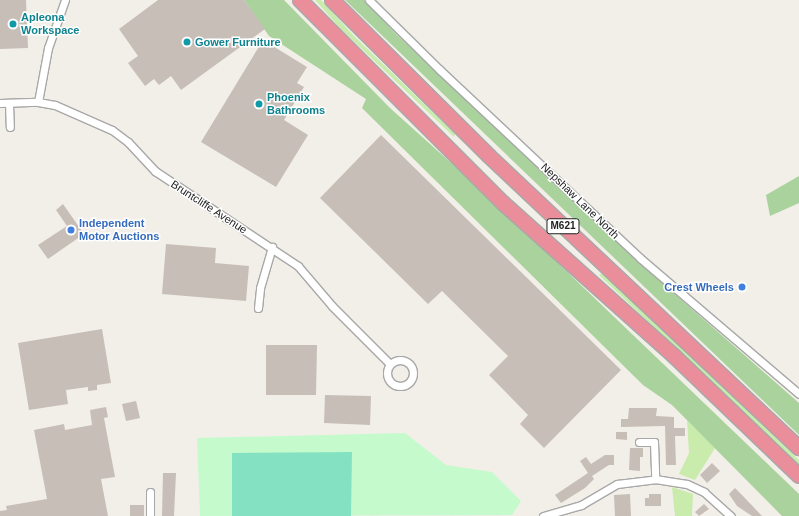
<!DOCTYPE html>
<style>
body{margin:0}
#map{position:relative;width:799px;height:516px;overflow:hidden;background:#f2efe8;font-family:Arial,sans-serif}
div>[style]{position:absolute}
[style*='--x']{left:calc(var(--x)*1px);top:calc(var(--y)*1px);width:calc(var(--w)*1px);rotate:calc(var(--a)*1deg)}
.grass>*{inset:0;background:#c9ecad}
.forest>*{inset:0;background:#a9d29c}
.park>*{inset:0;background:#c5fbcc}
.pitch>*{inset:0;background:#84e2c3}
.building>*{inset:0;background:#c7beb7}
.roads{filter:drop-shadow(1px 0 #a8a8a8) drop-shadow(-1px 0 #a8a8a8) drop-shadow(0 1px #a8a8a8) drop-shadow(0 -1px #a8a8a8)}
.street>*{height:7px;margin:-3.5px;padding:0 3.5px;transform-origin:3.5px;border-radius:3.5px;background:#fff}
.street>.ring{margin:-3.5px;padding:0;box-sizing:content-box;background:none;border:7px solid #fff;border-radius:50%}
.highway>*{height:14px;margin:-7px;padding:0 7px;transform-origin:7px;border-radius:7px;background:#ea8e9b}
.dots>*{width:11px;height:11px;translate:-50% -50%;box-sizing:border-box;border:2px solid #fff;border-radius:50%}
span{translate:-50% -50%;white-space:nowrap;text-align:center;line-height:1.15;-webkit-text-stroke:3px #fff;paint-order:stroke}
.shield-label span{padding:1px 3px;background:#fff;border:1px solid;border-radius:3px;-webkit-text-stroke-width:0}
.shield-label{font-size:10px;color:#212121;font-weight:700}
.culture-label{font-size:11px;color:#0d838f;font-weight:700}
.left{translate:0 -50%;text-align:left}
.street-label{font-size:11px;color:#212121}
.shop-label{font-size:11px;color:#366cbe;font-weight:700}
.right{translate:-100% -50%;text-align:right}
</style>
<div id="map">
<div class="grass">
<div style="clip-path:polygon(315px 0,321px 0,354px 36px,455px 134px,454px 137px,340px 28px)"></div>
<div style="clip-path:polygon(602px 273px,799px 460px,799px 465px,599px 275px)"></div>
<div style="clip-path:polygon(687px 420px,715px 448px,695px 480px,679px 474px,689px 453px)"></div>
<div style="clip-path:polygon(672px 487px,693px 494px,692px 516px,675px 516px)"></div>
</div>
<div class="forest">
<div style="clip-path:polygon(244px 0,284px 0,390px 108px,489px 197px,799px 494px,799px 516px,782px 516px,672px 405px,643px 385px,362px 108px,366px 99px,269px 36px)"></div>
<div style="clip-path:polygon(345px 0,364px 0,397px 35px,670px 290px,799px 403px,799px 435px)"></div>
<div style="clip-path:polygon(799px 176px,799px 203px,770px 216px,766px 195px)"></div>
</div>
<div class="park">
<div style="clip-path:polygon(405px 433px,446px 465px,492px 472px,521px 501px,512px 515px,200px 516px,197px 438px)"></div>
</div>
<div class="pitch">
<div style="clip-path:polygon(352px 452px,351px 516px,232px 516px,232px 453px)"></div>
</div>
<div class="building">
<div style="clip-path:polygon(0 0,26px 0,28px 48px,0 49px)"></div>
<div style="clip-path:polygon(158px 0,244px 0,265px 29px,181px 90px,171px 76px,159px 85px,154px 79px,145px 86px,128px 63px,138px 56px,119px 29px)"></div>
<div style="clip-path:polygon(263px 40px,307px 67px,297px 83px,304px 87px,284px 120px,308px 135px,276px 187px,201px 142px)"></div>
<div style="clip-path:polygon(381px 135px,621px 370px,544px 448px,520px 424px,528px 415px,489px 375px,508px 356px,442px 291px,428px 304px,320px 198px)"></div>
<div style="clip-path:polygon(63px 204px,84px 234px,48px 259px,38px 245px,67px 226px,56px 210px)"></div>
<div style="clip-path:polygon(166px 244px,216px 248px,215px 263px,249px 266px,246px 301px,162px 294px)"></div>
<div style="clip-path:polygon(102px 329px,111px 383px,97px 385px,97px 390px,88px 391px,88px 387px,66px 390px,68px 404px,29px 410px,18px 343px)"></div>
<div style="clip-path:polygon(266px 345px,317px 345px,316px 395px,266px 395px)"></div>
<div style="clip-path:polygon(325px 395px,371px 396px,370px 425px,324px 423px)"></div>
<div style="clip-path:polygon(136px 401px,140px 418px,126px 421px,122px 404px)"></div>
<div style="clip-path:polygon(106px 407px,108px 417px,104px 418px,115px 477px,101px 479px,108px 516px,0 516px,0 511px,7px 510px,6px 506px,47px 499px,34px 430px,64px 424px,65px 430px,92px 425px,90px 410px)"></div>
<div style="clip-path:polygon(629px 408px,657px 408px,656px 416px,674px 417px,674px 428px,685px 428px,685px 436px,675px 436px,676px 465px,666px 465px,665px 426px,621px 427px,621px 419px,628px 419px)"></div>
<div style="clip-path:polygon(616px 432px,627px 432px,627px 440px,616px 439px)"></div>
<div style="clip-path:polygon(630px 448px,643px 448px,643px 457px,640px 457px,640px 471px,629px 470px)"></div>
<div style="clip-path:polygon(605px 455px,614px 455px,614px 465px,609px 465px,592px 476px,594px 479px,585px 488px,561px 503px,555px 495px,588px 473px,580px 461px,586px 457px,591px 464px)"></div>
<div style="clip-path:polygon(712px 463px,720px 471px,707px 483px,700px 475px)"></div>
<div style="clip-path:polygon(163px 473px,176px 473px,174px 516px,162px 516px)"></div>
<div style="clip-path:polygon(735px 488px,743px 496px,762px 516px,752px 516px,737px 506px,729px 494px)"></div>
<div style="clip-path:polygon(630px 494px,631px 516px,615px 516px,614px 495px)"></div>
<div style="clip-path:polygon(649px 494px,661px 494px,661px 506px,645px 506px,645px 498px,649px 498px)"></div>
<div style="clip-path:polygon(704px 504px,709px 509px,699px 516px,695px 512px)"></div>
<div style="clip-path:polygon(130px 505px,144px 505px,144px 516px,130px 516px)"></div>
</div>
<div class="roads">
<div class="street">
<div style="--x:369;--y:0;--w:100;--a:44.6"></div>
<div style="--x:440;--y:70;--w:274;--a:43.2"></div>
<div style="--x:640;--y:258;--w:209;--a:40.5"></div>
<div style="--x:38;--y:102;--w:55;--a:-79.5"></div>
<div style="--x:48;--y:48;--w:51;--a:-70.5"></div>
<div style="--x:0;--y:103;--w:38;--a:-2"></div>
<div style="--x:38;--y:102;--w:17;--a:10"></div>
<div style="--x:55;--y:105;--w:62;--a:23.7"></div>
<div style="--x:112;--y:130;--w:20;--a:37"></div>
<div style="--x:128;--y:142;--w:40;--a:47"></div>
<div style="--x:155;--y:171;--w:172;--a:33.6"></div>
<div style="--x:298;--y:266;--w:52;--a:49.6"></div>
<div style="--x:332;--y:306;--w:82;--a:45"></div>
<div style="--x:9;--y:103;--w:24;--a:88"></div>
<div style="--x:258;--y:308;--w:20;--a:-84"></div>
<div style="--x:260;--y:288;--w:43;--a:-73.7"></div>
<div class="ring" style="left:387px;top:360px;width:19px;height:19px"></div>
<div style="--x:639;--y:442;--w:15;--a:0"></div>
<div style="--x:654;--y:442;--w:37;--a:88"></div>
<div style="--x:150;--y:516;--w:24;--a:-90"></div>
<div style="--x:543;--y:516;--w:40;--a:-16"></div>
<div style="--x:581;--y:505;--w:42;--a:-30.3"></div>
<div style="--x:617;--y:484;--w:38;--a:-7"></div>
<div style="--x:655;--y:479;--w:32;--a:9"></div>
<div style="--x:687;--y:484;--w:19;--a:25"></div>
<div style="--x:704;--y:492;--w:36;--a:42"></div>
</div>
<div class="highway">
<div style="--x:300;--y:0;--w:288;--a:45"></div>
<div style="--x:504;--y:204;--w:228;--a:41.8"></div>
<div style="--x:674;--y:356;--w:173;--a:43.8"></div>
<div style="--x:332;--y:0;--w:221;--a:44.8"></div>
<div style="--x:489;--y:156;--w:426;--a:43.3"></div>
</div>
</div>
<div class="dots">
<div style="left:13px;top:24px;background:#0f9aa8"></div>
<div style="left:187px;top:42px;background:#0f9aa8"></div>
<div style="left:259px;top:104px;background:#0f9aa8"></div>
<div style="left:71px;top:230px;background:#3f7fe0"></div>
<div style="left:742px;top:287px;background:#3f7fe0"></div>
</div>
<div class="shield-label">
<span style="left:563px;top:226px">M621</span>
</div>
<div class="culture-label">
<span class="left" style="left:21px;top:24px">Apleona<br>Workspace</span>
<span class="left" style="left:195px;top:42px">Gower Furniture</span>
<span class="left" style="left:267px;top:104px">Phoenix<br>Bathrooms</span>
</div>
<div class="street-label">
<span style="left:580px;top:201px;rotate:44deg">Nepshaw Lane North</span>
<span style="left:209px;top:207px;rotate:33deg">Bruntcliffe Avenue</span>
</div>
<div class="shop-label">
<span class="left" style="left:79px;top:230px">Independent<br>Motor Auctions</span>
<span class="right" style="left:734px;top:287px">Crest Wheels</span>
</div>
</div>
